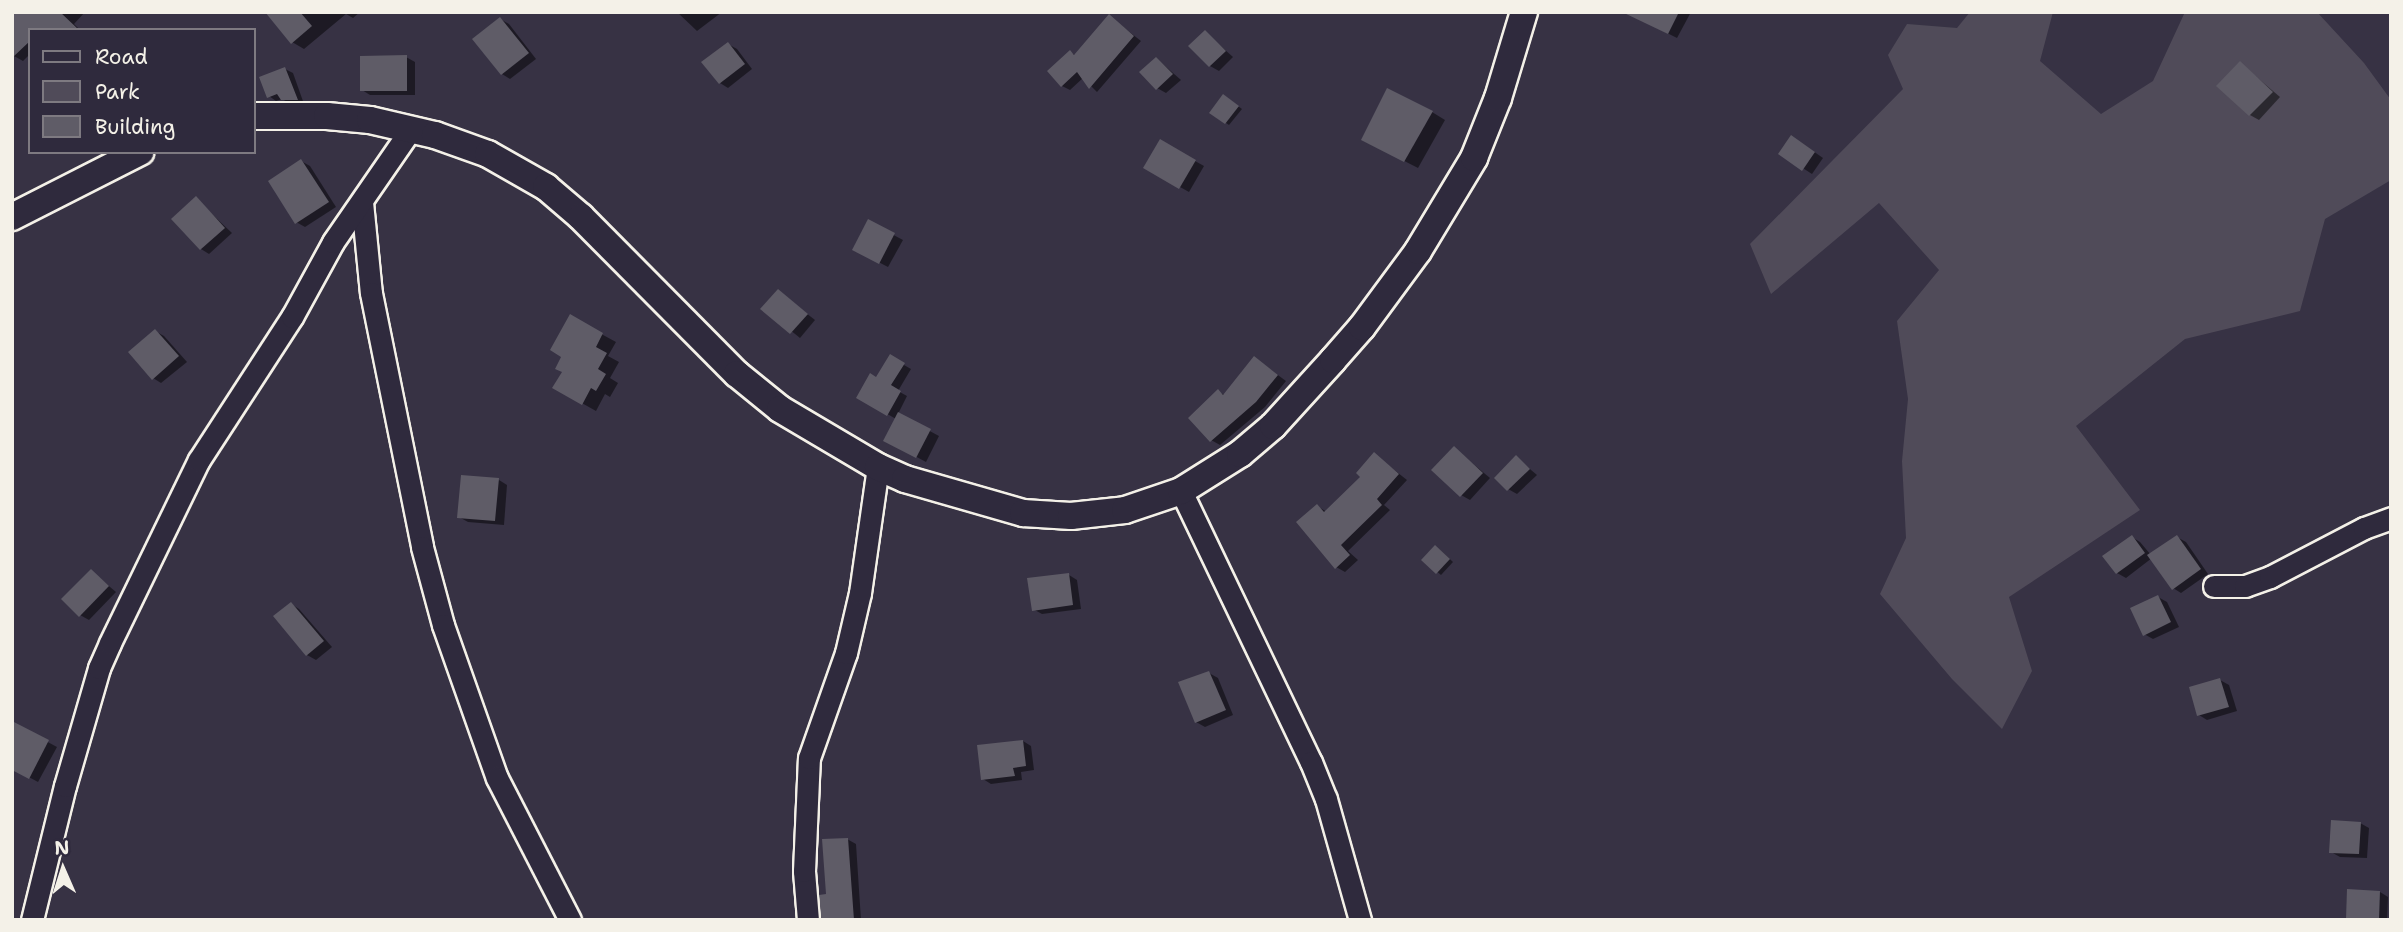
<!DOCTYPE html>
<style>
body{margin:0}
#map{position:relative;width:2403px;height:932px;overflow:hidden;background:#373244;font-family:"Shantell Sans",sans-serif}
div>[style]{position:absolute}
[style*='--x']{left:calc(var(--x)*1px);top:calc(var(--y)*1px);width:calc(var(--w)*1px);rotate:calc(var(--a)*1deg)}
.green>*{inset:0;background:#504b59}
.shadow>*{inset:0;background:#0007}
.building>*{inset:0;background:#5f5c67}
.roads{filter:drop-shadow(2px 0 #f4f1e8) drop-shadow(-2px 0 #f4f1e8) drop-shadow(0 2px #f4f1e8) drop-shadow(0 -2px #f4f1e8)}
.minor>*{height:21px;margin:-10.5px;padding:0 10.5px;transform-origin:10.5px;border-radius:10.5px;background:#2f2a3d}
.tertiary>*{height:26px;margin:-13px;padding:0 13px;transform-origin:13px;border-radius:13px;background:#2f2a3d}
span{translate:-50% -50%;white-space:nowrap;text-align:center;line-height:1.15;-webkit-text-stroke:7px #2f2a3d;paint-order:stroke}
.frame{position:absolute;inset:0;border:14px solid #f4f1e8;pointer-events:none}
.legend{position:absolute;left:28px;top:28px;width:228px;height:126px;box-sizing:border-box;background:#2f2a3d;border:2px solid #7e7a81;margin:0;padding:9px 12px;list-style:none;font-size:21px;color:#f4f1e8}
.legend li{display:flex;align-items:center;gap:14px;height:35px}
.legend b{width:35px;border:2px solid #7e7a81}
.north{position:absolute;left:28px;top:834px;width:70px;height:70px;-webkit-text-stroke:5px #2f2a3d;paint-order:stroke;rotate:357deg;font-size:19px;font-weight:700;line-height:28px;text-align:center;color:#f4f1e8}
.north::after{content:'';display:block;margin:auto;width:24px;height:32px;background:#f4f1e8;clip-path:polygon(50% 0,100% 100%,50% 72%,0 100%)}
</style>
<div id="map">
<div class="green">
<div style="clip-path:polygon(1970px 12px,2053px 12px,2040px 61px,2101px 114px,2153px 81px,2185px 12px,2317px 12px,2364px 63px,2391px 100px,2391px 180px,2325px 219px,2300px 311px,2185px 339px,2076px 426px,2140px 510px,2009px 597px,2032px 671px,2002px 729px,1952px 679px,1880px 594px,1906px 538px,1902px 461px,1908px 399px,1897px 321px,1939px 270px,1879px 203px,1771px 294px,1750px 244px,1903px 89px,1888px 55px,1907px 24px,1957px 28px)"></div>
</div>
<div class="shadow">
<div style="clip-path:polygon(33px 12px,85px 12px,74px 24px,80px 30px,30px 30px,30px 54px,23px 61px,14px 56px)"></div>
<div style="clip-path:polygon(276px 12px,360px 12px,353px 18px,346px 14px,304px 49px,292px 42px)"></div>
<div style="clip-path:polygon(677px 12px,722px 12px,697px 31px)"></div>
<div style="clip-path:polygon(1646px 12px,1691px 12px,1677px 38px,1651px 25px)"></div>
<div style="clip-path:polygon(1109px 16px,1141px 41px,1097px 92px,1083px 78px,1070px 90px,1062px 86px,1070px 52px,1075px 55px)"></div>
<div style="clip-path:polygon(500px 19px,509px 24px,536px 59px,510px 79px,502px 74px)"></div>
<div style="clip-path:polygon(1205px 32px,1233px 57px,1219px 71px,1210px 66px)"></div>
<div style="clip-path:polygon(728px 44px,737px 49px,752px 69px,728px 88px,720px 83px)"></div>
<div style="clip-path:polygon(406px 57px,415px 62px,415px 95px,370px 95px,362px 90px)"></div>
<div style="clip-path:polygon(1157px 59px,1181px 80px,1166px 93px,1157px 88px)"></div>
<div style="clip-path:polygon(2240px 63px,2280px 97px,2259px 120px,2250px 115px)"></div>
<div style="clip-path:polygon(285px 69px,293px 73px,304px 104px,291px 104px,282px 99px,276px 101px,269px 96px)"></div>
<div style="clip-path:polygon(1228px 99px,1242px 109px,1229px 125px,1226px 123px)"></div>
<div style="clip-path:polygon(1432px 112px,1445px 120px,1418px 168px,1377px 147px)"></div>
<div style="clip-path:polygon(1161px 142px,1204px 166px,1189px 192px,1146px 168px)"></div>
<div style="clip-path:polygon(1800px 142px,1823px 158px,1812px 174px,1781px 154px)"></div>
<div style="clip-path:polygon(301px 161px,310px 166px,336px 207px,305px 227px,296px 222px)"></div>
<div style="clip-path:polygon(196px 199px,232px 233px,209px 254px,201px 249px)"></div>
<div style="clip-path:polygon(869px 222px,903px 240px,888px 267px,863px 254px)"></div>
<div style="clip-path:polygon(778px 291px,815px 320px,800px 338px,763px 308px)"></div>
<div style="clip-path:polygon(570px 317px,616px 342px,608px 356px,619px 362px,610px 378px,618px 383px,610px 397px,605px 394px,596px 411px,555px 388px,564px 372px)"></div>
<div style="clip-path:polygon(155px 331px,164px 336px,187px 362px,161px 383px,153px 378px)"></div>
<div style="clip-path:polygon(890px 357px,911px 369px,898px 391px,907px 396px,898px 414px,939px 436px,926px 462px,885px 440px,896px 419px,858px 397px,877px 379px)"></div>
<div style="clip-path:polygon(1255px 358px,1286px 381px,1265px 407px,1220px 445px,1211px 440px,1218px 392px,1225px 395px)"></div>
<div style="clip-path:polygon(1454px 448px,1490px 478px,1470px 500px,1461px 495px)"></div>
<div style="clip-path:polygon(1374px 454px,1407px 480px,1384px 505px,1390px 510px,1348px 551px,1358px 560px,1345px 572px,1336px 567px,1317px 506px,1327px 512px,1363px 477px)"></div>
<div style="clip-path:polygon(1517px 458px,1537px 475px,1517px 494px,1508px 489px)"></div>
<div style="clip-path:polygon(499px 480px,507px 485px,504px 525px,468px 522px,459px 517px)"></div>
<div style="clip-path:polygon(2132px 537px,2140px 542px,2151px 555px,2177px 537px,2186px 542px,2208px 574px,2181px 593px,2173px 588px,2152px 558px,2126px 578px,2117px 573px)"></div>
<div style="clip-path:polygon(1439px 549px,1453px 562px,1441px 575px,1423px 560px)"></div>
<div style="clip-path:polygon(91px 571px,116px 592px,89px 620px,80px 615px)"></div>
<div style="clip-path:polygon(1069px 575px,1077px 580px,1081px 609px,1042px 614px,1033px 609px)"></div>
<div style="clip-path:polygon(2158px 597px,2167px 602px,2179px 627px,2153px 639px,2144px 634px)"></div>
<div style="clip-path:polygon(291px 604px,299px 609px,332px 647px,316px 660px,307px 655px)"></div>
<div style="clip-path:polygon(1209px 673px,1218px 678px,1233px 715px,1205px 727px,1196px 722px)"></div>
<div style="clip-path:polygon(2220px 680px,2229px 685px,2237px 711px,2207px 720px,2199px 715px)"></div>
<div style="clip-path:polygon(16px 725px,57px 747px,38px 782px,12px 768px)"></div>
<div style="clip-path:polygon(1023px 741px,1031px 746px,1034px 770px,1021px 772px,1022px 780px,991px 784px,983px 779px)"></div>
<div style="clip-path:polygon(2360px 823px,2369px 828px,2367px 858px,2340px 857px,2331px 852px)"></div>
<div style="clip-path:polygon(847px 839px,856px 844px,861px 920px,821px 920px,821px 896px,827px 896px)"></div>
<div style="clip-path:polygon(2380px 892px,2388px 897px,2387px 920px,2348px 918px)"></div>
</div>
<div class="building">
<div style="clip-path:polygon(12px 12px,60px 12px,79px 30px,30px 30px,30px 41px,12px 58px)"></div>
<div style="clip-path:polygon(265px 12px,300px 12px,312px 26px,291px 44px)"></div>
<div style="clip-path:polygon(1622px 12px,1679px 12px,1668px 34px)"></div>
<div style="clip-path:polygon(1109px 14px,1134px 36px,1089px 89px,1077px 72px,1061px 87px,1047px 71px,1070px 50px,1074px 55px)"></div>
<div style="clip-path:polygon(500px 17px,529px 53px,501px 75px,472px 39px)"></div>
<div style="clip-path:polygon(1205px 30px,1226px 51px,1209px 67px,1188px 46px)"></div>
<div style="clip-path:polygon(728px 42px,745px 64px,719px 84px,701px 62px)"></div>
<div style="clip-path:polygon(407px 55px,407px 91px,360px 91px,360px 56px)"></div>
<div style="clip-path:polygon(1156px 57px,1173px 74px,1156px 90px,1139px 72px)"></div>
<div style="clip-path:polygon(2240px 61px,2273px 92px,2249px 116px,2216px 86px)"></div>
<div style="clip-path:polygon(285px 67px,298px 100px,281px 100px,277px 94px,267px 98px,259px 77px)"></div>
<div style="clip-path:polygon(1387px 88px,1433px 111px,1404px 162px,1361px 140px)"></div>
<div style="clip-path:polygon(1223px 94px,1239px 106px,1225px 124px,1209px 113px)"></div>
<div style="clip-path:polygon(1791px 135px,1815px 152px,1802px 171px,1778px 154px)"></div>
<div style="clip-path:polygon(1160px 139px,1196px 160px,1179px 189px,1143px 168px)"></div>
<div style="clip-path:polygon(301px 159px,329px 202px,295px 224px,268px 181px)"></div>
<div style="clip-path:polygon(196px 196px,225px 228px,200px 250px,171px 219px)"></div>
<div style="clip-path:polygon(868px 219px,895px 233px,879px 264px,852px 250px)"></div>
<div style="clip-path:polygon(778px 289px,808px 314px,790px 334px,760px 309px)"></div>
<div style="clip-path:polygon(570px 314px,603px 333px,596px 347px,607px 353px,598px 369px,606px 374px,596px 391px,591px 388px,582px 405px,552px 388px,562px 372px,555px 369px,561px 357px,550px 350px)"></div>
<div style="clip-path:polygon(155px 329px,179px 356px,152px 380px,128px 352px)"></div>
<div style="clip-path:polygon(890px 354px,905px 363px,891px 385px,901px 391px,887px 416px,856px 398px,870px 373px,876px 377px)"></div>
<div style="clip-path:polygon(1254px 356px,1278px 375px,1256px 402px,1210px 442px,1188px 418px,1218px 389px,1223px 395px)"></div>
<div style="clip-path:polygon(898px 412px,931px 429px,916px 458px,883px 441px)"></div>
<div style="clip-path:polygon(1454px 446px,1483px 473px,1460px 497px,1431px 470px)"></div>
<div style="clip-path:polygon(1374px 452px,1399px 474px,1377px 499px,1382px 505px,1341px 545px,1350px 555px,1335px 569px,1296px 522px,1317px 504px,1324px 512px,1360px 477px,1356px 473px)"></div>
<div style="clip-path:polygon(1516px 455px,1530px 469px,1507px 491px,1494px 478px)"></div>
<div style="clip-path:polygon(461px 475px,499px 478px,495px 521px,457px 518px)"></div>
<div style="clip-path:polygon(2132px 535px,2145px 553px,2116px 574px,2102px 556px)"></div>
<div style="clip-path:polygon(2177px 535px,2201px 569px,2172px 590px,2147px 555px)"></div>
<div style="clip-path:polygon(1435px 545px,1450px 559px,1436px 574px,1421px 560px)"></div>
<div style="clip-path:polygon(91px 569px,109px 586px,79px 617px,61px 599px)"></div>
<div style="clip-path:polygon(1069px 573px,1073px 605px,1032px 611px,1027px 578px)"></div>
<div style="clip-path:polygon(2158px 595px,2171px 622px,2143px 636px,2130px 608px)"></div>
<div style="clip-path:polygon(291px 602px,324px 641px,306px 656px,273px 616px)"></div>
<div style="clip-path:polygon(1209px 671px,1226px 710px,1195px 723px,1178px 682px)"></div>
<div style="clip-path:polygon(2220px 678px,2229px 707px,2197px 716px,2189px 687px)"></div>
<div style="clip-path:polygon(12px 721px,49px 740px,29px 779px,12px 770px)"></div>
<div style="clip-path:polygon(1023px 740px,1026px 766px,1013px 768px,1015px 776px,981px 780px,977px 745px)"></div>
<div style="clip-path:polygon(2331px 820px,2361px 822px,2359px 854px,2329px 853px)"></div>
<div style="clip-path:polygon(848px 838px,854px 920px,821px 920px,819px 895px,826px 894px,822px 839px)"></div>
<div style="clip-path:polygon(2347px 889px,2380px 891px,2379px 920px,2346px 919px)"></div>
</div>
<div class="roads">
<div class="minor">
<div style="--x:362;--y:202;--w:91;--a:84.4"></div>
<div style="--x:371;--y:293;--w:259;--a:78.6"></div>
<div style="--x:422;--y:547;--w:81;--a:74.9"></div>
<div style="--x:443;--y:625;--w:162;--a:70.6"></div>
<div style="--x:497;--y:778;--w:160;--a:62.8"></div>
<div style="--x:1181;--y:491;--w:301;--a:64.4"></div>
<div style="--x:1311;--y:762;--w:40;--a:68"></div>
<div style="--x:1326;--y:799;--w:126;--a:74.3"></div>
<div style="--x:2214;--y:586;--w:31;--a:0"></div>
<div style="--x:2245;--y:586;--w:27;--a:-20"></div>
<div style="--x:2270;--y:577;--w:106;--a:-27.5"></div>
<div style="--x:2364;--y:528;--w:29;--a:-20"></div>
<div style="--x:32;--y:920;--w:138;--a:-76.2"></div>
<div style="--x:65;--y:786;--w:123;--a:-73.9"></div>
<div style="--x:99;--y:668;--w:27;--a:-66"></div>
<div style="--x:110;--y:643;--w:203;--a:-64.1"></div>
<div style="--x:199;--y:460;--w:171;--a:-57"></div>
<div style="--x:292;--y:317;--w:85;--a:-61.3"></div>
<div style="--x:333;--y:242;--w:137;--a:-55.4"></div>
<div style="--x:808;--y:920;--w:49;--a:-94.7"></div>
<div style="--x:804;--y:871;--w:113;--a:-87.5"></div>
<div style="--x:809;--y:758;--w:111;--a:-70.6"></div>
<div style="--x:846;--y:653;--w:62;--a:-76.9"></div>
<div style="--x:860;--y:593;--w:127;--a:-81.9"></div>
</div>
<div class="tertiary">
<div style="--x:254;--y:116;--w:73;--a:0"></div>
<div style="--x:327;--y:116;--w:43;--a:5.3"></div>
<div style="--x:370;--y:120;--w:67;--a:13"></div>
<div style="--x:435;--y:135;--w:56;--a:19.7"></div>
<div style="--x:488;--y:154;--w:67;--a:29.6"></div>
<div style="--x:546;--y:187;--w:46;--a:40.6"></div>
<div style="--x:581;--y:217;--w:221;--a:45.2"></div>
<div style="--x:737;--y:374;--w:55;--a:39.1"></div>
<div style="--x:780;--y:409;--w:114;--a:30.6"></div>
<div style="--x:878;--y:467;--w:30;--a:24"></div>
<div style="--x:905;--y:479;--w:123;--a:16.1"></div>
<div style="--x:1023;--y:513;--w:48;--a:3.6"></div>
<div style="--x:1071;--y:516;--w:54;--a:-6.3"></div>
<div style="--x:1125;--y:510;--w:59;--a:-18.7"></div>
<div style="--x:1181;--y:491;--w:70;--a:-32.1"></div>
<div style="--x:1240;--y:454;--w:43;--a:-40.3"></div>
<div style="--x:1273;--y:426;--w:89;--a:-47.7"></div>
<div style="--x:1333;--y:360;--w:44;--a:-48.7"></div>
<div style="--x:1362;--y:327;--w:94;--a:-53.6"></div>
<div style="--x:1418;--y:251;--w:109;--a:-58.9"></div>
<div style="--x:1474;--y:158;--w:65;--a:-68.2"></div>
<div style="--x:1498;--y:98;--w:90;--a:-73.2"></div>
<div style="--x:12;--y:217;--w:144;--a:-26.9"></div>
</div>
</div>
<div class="frame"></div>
<ul class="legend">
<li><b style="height:9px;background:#2f2a3d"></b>Road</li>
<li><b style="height:19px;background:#504b59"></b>Park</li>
<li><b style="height:19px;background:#5f5c67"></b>Building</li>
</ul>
<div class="north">N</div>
</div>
